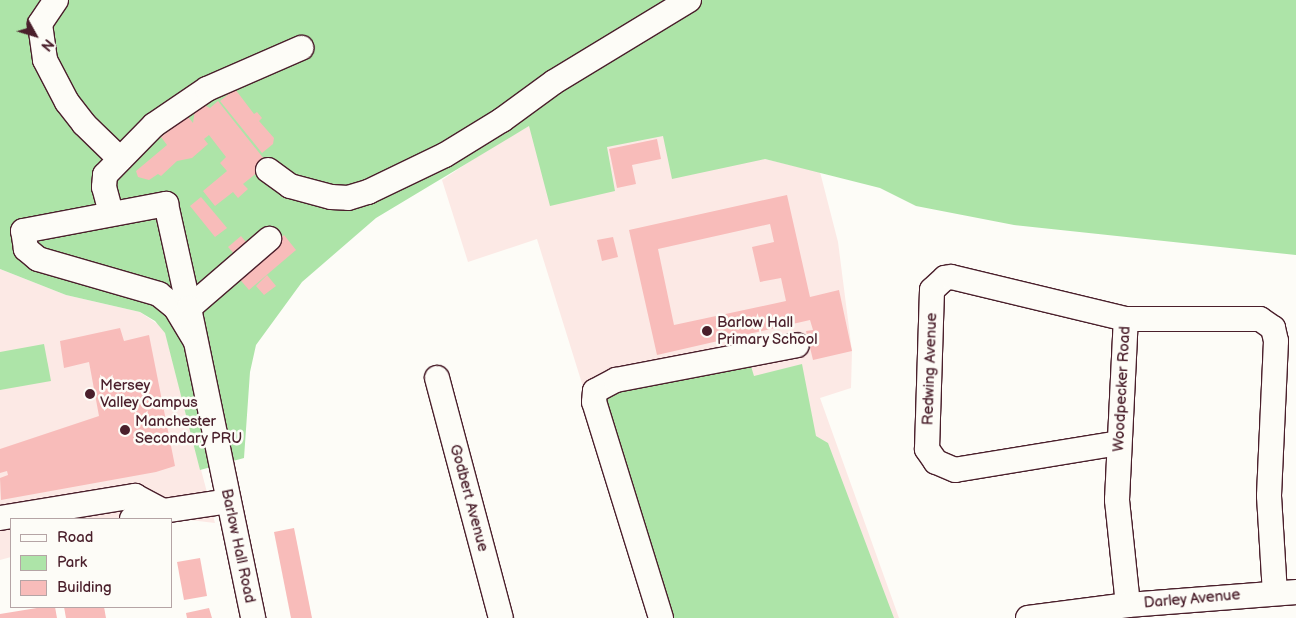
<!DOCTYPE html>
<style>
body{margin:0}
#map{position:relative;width:1296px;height:618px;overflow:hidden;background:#fdfcf7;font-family:"Balsamiq Sans",sans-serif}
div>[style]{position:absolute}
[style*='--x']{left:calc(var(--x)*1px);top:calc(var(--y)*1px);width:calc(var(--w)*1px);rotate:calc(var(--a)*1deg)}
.built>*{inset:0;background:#fce9e5}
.green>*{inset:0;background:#ade4a8}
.building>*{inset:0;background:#f8bcba}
.roads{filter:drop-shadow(1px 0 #4a1f2b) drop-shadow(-1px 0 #4a1f2b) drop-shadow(0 1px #4a1f2b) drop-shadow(0 -1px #4a1f2b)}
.minor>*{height:24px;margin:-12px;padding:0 12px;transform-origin:12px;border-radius:12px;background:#fdfcf7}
.dots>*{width:14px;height:14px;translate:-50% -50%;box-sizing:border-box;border:2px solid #fdfcf7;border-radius:50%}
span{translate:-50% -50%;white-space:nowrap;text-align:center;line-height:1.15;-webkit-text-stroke:5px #fdfcf7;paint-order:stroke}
.poi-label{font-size:15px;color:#4a1f2b}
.left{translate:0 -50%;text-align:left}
.street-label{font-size:15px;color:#4a1f2b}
.legend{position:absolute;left:10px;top:518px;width:162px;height:90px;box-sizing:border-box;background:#fdfcf7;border:1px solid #b5a4a5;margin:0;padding:6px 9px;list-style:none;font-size:15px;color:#4a1f2b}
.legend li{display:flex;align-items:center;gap:10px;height:25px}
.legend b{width:25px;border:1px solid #b5a4a5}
.north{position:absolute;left:10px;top:10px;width:50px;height:50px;-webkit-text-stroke:4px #fdfcf7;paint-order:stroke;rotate:129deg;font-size:14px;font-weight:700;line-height:20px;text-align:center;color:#4a1f2b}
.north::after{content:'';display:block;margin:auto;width:18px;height:22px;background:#4a1f2b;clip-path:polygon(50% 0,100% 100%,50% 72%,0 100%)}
</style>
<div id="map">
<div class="built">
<div style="clip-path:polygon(676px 43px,745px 161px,765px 159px,820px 172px,838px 242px,852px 351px,851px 388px,820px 398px,899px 618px,655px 618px,537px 239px,468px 262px,442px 180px,490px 148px)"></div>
<div style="clip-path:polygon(0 269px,66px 295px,140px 312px,159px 325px,165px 332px,215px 523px,173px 518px,11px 519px,11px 557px,0 560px)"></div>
</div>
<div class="green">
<div style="clip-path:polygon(0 0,1296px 0,1296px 255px,1014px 225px,916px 206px,880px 188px,765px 159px,672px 179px,663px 136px,607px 147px,615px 191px,550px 206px,529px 126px,376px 218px,302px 282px,256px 345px,250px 372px,244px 458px,200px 470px,165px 333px,155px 321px,140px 312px,66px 295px,0 269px)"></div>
<div style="clip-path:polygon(44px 344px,51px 381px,0 390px,0 352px)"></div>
<div style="clip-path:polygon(750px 363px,754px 376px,802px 364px,816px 436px,828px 443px,894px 618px,668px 618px,601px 396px,604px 392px)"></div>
</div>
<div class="building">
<div style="clip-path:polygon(235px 89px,254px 114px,257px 112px,262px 118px,259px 121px,274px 138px,273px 144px,262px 153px,220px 101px)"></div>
<div style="clip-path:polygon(218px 101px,268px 164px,243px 184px,248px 189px,238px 198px,233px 192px,215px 206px,203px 191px,227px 171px,220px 163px,226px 157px,209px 135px,204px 139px,208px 144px,192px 158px,177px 161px,161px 176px,158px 174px,149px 180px,138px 177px,136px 171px,167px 145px,161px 137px,170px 130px,168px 128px,185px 113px,193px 123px,195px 110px,204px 105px,210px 108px)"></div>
<div style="clip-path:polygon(657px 139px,661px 159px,632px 165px,636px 184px,617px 188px,609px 149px)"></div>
<div style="clip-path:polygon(evenodd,787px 195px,810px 297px,839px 290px,852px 351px,813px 360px,806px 331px,813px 330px,810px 320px,657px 355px,629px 230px,787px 195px,770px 224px,774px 242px,752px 247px,760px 282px,781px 278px,786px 301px,674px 325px,658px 249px,770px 224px)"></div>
<div style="clip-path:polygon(201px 197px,227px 228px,215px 237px,190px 206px)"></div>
<div style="clip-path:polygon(284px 235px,296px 250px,249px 290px,237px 276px)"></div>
<div style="clip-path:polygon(241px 236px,250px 247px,237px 257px,228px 247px)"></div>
<div style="clip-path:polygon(613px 237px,618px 257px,602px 261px,597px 240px)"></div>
<div style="clip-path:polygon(267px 275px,276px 286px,264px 295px,256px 286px)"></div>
<div style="clip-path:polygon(120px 328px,124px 341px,149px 335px,175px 466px,156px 472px,1px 500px,0 478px,8px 475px,7px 471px,0 473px,0 449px,99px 416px,89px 362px,64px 368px,60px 341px)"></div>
<div style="clip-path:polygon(294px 528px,312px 618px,291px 618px,274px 532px)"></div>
<div style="clip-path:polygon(200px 558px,207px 596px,184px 600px,177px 562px)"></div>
<div style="clip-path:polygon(43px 607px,55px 607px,57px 618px,0 618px,0 614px)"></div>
<div style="clip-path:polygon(64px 607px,104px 607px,106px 618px,66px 618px)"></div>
<div style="clip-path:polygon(209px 608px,212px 618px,187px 618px,186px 613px)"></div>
</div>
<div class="roads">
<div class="minor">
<div style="--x:56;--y:0;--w:29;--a:124"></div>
<div style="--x:40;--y:24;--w:36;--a:82"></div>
<div style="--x:45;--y:60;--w:47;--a:62.4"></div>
<div style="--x:67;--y:102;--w:28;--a:52"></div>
<div style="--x:84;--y:124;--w:49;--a:44.2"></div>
<div style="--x:268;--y:170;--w:27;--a:36"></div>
<div style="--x:290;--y:186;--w:42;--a:15"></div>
<div style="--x:331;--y:197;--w:17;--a:3"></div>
<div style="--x:348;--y:198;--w:21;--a:-17"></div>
<div style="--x:368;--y:192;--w:85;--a:-25.7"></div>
<div style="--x:445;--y:155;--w:67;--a:-31.6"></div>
<div style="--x:502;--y:120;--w:64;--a:-36.2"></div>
<div style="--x:554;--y:82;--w:158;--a:-31.3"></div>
<div style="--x:111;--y:213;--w:27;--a:-105"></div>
<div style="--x:104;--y:187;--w:12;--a:-85"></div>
<div style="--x:105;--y:175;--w:70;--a:-45.6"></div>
<div style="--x:154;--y:125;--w:64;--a:-34.2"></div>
<div style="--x:207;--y:89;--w:103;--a:-23.6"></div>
<div style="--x:189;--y:308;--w:106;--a:-40.8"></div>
<div style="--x:195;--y:340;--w:37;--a:-121"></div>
<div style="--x:176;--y:308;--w:22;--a:-141"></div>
<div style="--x:159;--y:294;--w:126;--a:-163.9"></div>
<div style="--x:38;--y:259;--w:16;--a:-140"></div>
<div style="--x:26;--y:249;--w:18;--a:-99"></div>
<div style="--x:23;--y:231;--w:146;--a:-10.7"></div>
<div style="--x:166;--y:204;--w:107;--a:77.5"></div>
<div style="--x:189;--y:308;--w:317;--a:78.3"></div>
<div style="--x:437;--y:378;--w:248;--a:75.1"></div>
<div style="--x:1119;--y:443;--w:166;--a:170.7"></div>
<div style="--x:955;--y:470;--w:21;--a:-157"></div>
<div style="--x:936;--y:462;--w:16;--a:-125"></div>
<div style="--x:927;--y:449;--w:159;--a:-88.2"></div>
<div style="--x:932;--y:290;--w:18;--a:-43"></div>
<div style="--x:945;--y:278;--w:6;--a:-9"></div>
<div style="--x:951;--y:277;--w:180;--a:13.5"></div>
<div style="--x:0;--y:518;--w:137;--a:-9.3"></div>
<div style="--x:135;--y:496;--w:32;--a:28"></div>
<div style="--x:163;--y:511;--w:66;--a:-8.7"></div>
<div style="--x:132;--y:519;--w:32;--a:-14"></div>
<div style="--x:1128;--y:605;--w:106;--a:-96"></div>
<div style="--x:1117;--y:500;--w:181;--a:-87.2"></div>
<div style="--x:1126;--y:319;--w:134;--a:0"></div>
<div style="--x:1260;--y:319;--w:16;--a:35"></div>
<div style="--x:1273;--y:328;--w:13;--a:77"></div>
<div style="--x:1276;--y:341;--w:155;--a:92.6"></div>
<div style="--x:1269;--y:496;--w:97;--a:86.5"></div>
<div style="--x:661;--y:618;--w:226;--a:-107.2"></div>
<div style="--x:594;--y:402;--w:11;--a:-85"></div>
<div style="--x:595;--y:391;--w:24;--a:-28"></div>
<div style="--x:616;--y:380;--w:184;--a:-10.9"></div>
<div style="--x:1028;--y:618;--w:101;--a:-7.4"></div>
<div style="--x:1128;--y:605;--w:169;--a:-4.4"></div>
</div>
</div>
<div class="dots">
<div style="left:707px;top:331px;background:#4a1f2b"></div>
<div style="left:90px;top:394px;background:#4a1f2b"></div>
<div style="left:125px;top:430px;background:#4a1f2b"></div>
</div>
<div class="poi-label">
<span class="left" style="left:717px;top:331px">Barlow Hall<br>Primary School</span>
<span class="left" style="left:100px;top:394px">Mersey<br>Valley Campus</span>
<span class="left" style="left:135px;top:430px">Manchester<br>Secondary PRU</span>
</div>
<div class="street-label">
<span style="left:930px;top:369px;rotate:-88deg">Redwing Avenue</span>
<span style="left:1122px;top:389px;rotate:-87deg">Woodpecker Road</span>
<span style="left:469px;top:498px;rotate:75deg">Godbert Avenue</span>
<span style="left:238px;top:546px;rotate:78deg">Barlow Hall Road</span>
<span style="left:1192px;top:599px;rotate:-5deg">Darley Avenue</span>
</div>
<ul class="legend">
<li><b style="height:6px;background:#fdfcf7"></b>Road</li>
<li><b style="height:14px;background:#ade4a8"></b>Park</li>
<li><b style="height:14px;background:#f8bcba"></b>Building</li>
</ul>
<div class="north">N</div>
</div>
